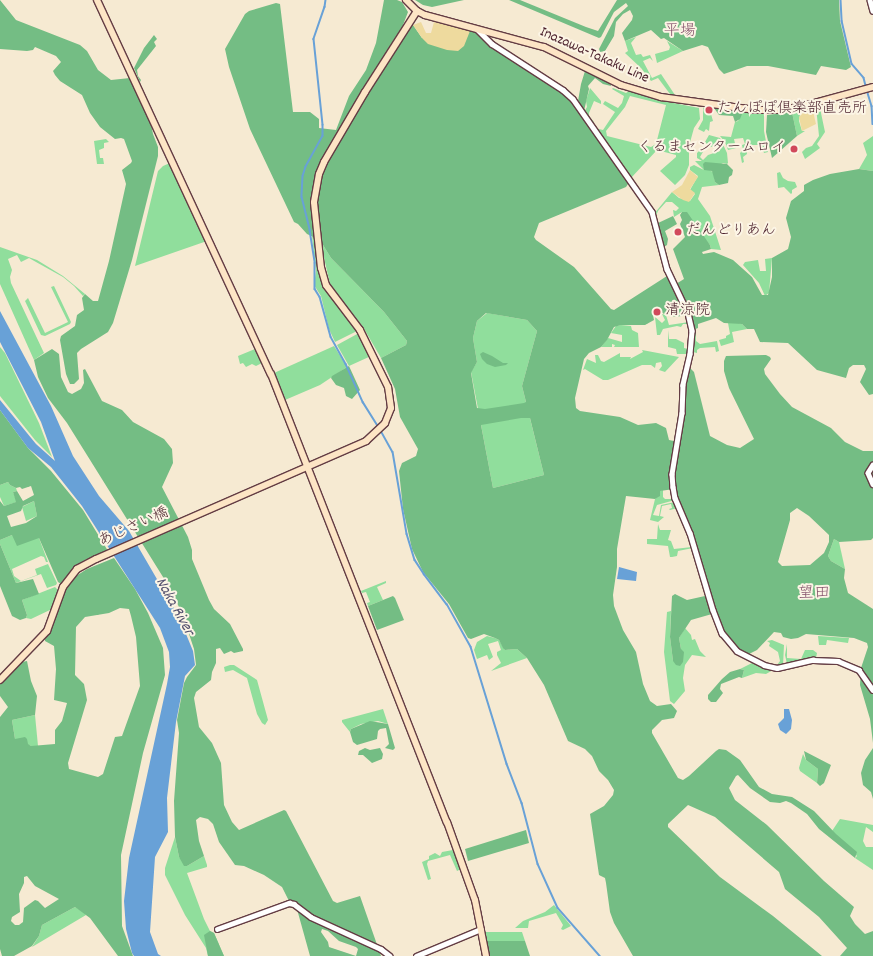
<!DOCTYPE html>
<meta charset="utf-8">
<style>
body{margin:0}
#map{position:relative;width:873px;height:956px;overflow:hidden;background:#f6ead2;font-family:Dekko,"Klee One",sans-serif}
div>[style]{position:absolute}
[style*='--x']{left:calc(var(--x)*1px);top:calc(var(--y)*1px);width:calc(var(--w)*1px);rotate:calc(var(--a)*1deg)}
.green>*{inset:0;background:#90de9c}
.forest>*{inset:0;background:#74bd84}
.sand>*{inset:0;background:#eeda9e}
.water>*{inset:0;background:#68a1d7}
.stream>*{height:1.5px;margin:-0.75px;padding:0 0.75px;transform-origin:0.75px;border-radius:0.75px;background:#68a1d7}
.roads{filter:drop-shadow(1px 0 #643d44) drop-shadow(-1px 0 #643d44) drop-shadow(0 1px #643d44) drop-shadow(0 -1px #643d44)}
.street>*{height:4.5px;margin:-2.25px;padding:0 2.25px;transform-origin:2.25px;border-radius:2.25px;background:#fff}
.secondary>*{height:6px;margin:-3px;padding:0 3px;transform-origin:3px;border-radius:3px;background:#fde5c5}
.dots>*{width:11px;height:11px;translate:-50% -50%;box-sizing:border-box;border:2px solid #fcf5e5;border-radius:50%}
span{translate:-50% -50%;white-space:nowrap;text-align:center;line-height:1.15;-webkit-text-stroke:4px #fcf5e5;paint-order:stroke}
.street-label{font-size:15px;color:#4a1f2b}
.poi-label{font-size:15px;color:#4a1f2b}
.left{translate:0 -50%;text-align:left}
.right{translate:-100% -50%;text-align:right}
.neighbourhood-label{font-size:16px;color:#834f6a}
.water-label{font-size:16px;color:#565370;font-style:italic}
</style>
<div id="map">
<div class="green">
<div style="clip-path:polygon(636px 37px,631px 43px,636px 55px,641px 54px,643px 57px,650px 55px,653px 61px,650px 58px,643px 61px,652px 78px,661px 74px,675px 95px,670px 94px,658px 78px,651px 81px,641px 68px,625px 53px,628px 51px,625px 41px)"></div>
<div style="clip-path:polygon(667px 41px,683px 51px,657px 63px,655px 54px,669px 50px,670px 47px)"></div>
<div style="clip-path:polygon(590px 88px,601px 101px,601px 104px,594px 101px,589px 113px,589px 116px,594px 122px,592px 124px,584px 112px,587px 107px,586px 101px)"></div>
<div style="clip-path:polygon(evenodd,613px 88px,626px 93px,629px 91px,653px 99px,699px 108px,700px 119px,694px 128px,689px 146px,689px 165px,685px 175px,675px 185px,660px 171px,676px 157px,676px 155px,657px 150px,631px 178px,595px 128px,603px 130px,615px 112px,603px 104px,605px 101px,618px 108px,622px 103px,624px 96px,612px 89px,613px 88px,630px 96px,666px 105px,656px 144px,651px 147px,607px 136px,606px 131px,625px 107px,630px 96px)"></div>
<div style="clip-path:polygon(819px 106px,821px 107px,821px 113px,825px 132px,817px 144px,820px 148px,805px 159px,802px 152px,806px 148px,812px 146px,819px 136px,816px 107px)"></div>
<div style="clip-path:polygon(705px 107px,705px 113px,711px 114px,713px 121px,710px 122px,709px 131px,706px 129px,704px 132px,698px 129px,703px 120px,703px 108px)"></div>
<div style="clip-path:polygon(808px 108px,800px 114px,799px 121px,802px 131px,805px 131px,797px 136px,792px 112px)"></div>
<div style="clip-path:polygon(742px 112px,764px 113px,764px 131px,768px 152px,764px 153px,761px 145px,746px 145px,747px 154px,743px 157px,744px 162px,742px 163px,740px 153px,743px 150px,742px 145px,745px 144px,743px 138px,734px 139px,736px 148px,728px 150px,725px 142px,720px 136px,731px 137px,735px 122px,738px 121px)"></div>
<div style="clip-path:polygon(709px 135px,720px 138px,727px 153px,728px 163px,727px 164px,723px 163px,710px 170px,714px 173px,715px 182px,719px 185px,702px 187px,698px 199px,710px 216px,721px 250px,711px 249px,710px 245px,682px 212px,674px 217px,673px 210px,676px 211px,679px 208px,672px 202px,666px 202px,658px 211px,655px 218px,654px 214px,672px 192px,679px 198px,690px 201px,695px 194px,690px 190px,698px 176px,690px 170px,690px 167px,694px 165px,704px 170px,695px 161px,702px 161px,697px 158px,697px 153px,700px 150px,704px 150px,700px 157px,703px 160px,708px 155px,720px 151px,719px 146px,710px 147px,705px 142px)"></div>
<div style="clip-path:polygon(873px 136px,873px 171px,859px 169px,867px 155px,863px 143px)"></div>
<div style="clip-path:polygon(106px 139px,109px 142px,104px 143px,104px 148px,99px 150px,100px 158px,103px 158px,104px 164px,97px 164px,94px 141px)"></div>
<div style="clip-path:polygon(170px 163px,191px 208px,189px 208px,190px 211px,192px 211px,207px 241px,135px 266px,158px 171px,163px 166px)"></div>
<div style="clip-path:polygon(780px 172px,783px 178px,788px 181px,795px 182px,797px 187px,792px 190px,792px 193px,791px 194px,784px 187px,778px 188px,777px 173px)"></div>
<div style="clip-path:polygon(312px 235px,314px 237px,322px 282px,327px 292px,357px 331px,335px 342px,329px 329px,321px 296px,314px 285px,316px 271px)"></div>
<div style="clip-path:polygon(320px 240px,331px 258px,384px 312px,407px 341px,406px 345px,381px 358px,363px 327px,334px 291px,330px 284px)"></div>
<div style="clip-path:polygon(0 247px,37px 260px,63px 276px,85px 294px,83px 296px,74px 286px,63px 277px,36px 262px,29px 258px,21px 262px,17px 255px,8px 259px,12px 270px,10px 277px,11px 283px,44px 353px,34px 360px,0 284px)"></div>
<div style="clip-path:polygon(772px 258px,769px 293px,765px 296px,759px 283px,743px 265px,745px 262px,758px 260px,760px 271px,766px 271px,765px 259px)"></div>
<div style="clip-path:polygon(54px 286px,71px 322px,70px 324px,45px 336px,41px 335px,25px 301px,28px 298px,45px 333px,68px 322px,51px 287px)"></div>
<div style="clip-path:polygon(487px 313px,527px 320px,537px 331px,522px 386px,544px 475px,493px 488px,471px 372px,477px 362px,473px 338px,477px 321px)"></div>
<div style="clip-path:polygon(662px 314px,666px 315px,669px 325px,689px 322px,689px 324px,683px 324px,681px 327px,677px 326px,663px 329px,660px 335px,657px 335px,655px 317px,662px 323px,665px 320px)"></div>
<div style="clip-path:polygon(735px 322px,742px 324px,747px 329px,732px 332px,734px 342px,721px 346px,719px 340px,726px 338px,726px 336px,730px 334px,728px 323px)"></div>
<div style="clip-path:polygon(621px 325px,631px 326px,632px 330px,638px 333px,639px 347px,614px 347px,615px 345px,612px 344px,612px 347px,601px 347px,608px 338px,622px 342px,622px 335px,611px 333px,616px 326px)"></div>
<div style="clip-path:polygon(668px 330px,669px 339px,676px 339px,684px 343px,684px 348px,688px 349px,687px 354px,677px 354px,676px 349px,668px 347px)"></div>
<div style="clip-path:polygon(693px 330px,696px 330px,696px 341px,700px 344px,717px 341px,719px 351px,716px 352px,715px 347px,700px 348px,697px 350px,697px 353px,693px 352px)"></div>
<div style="clip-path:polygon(359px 333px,371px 356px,349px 366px,337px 345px)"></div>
<div style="clip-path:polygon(334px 346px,347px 367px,320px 385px,285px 400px,274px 373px)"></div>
<div style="clip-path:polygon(0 347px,5px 353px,39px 423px,52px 457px,35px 440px,0 396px)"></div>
<div style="clip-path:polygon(255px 349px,257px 350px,268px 376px,262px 363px,256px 366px,252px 364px,246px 367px,243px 363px,240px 364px,238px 356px)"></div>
<div style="clip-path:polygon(642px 350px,679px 357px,665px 372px,659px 370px,662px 366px,661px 362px,656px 363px,655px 368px,651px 365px,642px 365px,608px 380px,603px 380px,585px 369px,583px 370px,587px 359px,596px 363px,595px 355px,598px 355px,601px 361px,604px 362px,620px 353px,620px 357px,631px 357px,630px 359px,643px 352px)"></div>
<div style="clip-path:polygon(8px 482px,10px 485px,16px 488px,17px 491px,13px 492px,17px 502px,4px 506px,0 497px,0 485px)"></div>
<div style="clip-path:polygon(663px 490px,663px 497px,665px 499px,671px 499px,672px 496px,675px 500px,657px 505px,653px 515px,659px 516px,661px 505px,675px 502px,678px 508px,670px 510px,669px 509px,672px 508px,671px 504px,662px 506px,660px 516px,664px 517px,658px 522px,650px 520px,655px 499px,660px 495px,660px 491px)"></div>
<div style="clip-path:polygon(34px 501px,37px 516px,26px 521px,22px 507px)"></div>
<div style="clip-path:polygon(658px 524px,660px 530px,671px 530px,668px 540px,671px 541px,674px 549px,692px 547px,693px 548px,678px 551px,677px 556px,672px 557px,670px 557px,668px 546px,647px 544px,647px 539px,657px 539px)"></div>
<div style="clip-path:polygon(12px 535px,39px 538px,48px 562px,46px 562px,44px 557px,41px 556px,12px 569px,14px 576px,21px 581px,37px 575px,35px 569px,48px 564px,57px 583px,56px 585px,47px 588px,41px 574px,16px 583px,0 544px,0 540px)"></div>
<div style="clip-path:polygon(834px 539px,839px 542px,845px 569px,831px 561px,828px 556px)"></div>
<div style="clip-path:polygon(386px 581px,386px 583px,377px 587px,383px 600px,368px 606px,367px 603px,370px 602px,366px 592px,362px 593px,361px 591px)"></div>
<div style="clip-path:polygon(55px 587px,58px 590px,52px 609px,31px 619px,26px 618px,27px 615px,22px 600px)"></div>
<div style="clip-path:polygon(671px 611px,670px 637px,673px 661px,681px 649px,679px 638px,685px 628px,691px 635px,692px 640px,695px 639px,700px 651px,706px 657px,692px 655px,685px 665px,683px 678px,685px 691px,674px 704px,670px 701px,664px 652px,667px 612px)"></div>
<div style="clip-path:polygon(487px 636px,495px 638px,499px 640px,505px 650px,517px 649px,527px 658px,491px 671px,501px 663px,497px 655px,497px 652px,501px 650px,498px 641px,488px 644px,493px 657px,489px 660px,487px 655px,477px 659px,474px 650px,477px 642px)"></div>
<div style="clip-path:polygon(818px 636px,849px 638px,848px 643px,827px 640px,826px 645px,819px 645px)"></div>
<div style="clip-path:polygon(772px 640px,784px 645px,783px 666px,777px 665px,780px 661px,778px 652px,769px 646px,770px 643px,767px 641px)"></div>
<div style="clip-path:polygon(787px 644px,787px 658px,801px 659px,805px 650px,813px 650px,817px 653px,816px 658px,787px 664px,785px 655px)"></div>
<div style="clip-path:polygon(752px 663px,762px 667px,773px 670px,766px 674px,756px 673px,742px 678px,744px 670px,740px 669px)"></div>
<div style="clip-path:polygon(230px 665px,234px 665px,257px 680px,268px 720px,265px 725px,262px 723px,257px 714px,247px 678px,233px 670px,225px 672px,224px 667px)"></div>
<div style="clip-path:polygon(383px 709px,388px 724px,378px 721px,361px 724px,351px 729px,350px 732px,342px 722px,342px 720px)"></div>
<div style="clip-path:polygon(35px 715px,38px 746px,31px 746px,15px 739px,12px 720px)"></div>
<div style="clip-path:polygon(803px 754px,806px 760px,818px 769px,817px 783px,800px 771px,799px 768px)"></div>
<div style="clip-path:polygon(840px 819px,873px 825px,873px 832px,866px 827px,863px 841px,866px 847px,873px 847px,873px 870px,855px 858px,857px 856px,832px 831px)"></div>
<div style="clip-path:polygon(175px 837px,179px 857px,187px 866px,204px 856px,207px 865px,207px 867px,187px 873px,204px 919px,210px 931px,214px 933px,224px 956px,208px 956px,206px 948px,185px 915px,165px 875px,165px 868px)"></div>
<div style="clip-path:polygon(453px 850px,461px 869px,457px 871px,450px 855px,428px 861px,427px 864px,431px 879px,428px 880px,422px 862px,429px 859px,429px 856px,435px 853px,440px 856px,442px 852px)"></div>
<div style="clip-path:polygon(554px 905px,571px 926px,563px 930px,561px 929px,563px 925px,556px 913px,529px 921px,528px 928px,484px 928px,515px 928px,523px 921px,545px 912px)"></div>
<div style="clip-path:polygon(75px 907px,84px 912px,86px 915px,32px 947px,39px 936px,42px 925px)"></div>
<div style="clip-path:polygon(485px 932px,522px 932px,525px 941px,486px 941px)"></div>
</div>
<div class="forest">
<div style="clip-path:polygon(0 0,16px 20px,80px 45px,87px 51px,98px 70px,111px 80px,130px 78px,150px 118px,153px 134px,158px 147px,158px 156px,132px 260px,113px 323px,108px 332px,81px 349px,77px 353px,79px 379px,74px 384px,70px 384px,66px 374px,60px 340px,61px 336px,75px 326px,77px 315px,84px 310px,82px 298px,85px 294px,93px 301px,98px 301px,109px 261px,126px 184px,122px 170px,131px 163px,132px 161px,124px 139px,121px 138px,115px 139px,100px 127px,90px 113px,82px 95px,60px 81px,55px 75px,53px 71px,61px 62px,56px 56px,35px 47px,33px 50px,27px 51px,0 49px)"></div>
<div style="clip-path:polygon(evenodd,384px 0,397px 0,402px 2px,408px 12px,403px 25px,408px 29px,413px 25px,422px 38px,470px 31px,477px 32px,568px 96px,627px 180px,628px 184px,626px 187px,539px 223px,534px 237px,536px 240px,574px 267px,611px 309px,614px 310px,667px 276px,669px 276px,686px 315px,676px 317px,672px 316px,670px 313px,664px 314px,657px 308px,652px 310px,654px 320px,645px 325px,621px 325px,614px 327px,607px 340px,601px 347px,589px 353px,584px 359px,575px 398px,576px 408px,580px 411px,620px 417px,638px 425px,656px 423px,666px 428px,669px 440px,679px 442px,685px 385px,690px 368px,694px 372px,710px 436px,727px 445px,740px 448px,754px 439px,729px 388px,724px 371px,724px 361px,726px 356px,766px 355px,770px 357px,771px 359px,764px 369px,765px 374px,780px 394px,792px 407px,831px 428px,845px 442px,863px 451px,873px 451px,873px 538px,871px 540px,839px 542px,834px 539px,828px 556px,831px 561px,845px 569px,844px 578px,848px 593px,873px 609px,873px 743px,870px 719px,860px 685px,861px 668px,868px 647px,867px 643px,854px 638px,806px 634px,798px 638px,791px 639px,783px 637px,781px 633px,774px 632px,757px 650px,747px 655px,728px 640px,718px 619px,712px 614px,691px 620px,679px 638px,681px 649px,684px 652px,683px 662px,680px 666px,676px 665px,673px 661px,670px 637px,672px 596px,675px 594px,687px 600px,705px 596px,708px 590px,674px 489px,660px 491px,660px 496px,655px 499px,626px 496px,617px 549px,617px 567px,613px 595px,614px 606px,623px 630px,636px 652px,643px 684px,650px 701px,657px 706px,671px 704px,677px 711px,674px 718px,662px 720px,652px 730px,652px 733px,678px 778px,683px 780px,689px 776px,716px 751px,719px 749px,726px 750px,740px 760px,759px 787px,772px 794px,792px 797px,814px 811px,836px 834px,857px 852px,855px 858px,819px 829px,807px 814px,791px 803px,786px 801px,780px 803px,770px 802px,750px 788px,738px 775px,736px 776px,729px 788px,735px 800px,767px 825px,824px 881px,854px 907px,850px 916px,855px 924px,865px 934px,873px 931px,873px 956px,840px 956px,847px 948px,819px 917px,785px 889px,779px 872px,715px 817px,688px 805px,668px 824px,668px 827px,720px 877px,773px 916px,822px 956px,633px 956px,614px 923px,610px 912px,606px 883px,605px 878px,599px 875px,590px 814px,604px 806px,613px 795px,614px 790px,608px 780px,599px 771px,592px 756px,585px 749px,568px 741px,544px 685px,527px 658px,517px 649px,505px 650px,503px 648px,499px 640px,495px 638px,484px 634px,471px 639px,468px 638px,449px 604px,423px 572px,412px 549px,403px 509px,399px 471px,402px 463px,416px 456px,418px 449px,400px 417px,395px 389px,381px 358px,406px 345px,407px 341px,384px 312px,331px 258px,320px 240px,307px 234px,298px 224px,294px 222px,250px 129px,229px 67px,225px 49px,245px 14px,249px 11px,276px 3px,280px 4px,293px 112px,310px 112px,319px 119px,319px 128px,336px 130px,349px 96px,366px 70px,376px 43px,384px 0,486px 313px,527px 320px,537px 331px,522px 386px,526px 402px,524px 403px,485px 409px,477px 408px,471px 373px,477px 362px,473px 338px,477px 321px,486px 313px,384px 0,521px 418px,530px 418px,544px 475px,493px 488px,481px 425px,521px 418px,384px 0,797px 508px,809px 516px,829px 535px,829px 542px,824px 553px,810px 565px,782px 566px,778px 562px,790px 520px,790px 513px,797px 508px)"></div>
<div style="clip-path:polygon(415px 0,464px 0,432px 7px,423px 5px)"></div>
<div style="clip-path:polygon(509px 0,520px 0,586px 27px,598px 31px,617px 0,839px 0,840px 21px,851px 67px,846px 70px,821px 66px,816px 75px,768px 66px,747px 66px,724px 74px,719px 69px,708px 47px,702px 45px,683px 51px,664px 38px,661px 39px,651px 30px,625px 41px,622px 33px,632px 20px,633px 16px,630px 10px,623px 14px,616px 22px,614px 36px,605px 51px,600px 52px,599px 49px,615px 18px,628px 6px,626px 3px,614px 12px,601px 37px,599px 38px)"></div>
<div style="clip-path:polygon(154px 35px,157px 39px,154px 42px,156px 46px,137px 70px,138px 76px,141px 80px,140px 82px,134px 68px,144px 48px)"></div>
<div style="clip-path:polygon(587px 70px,610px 82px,611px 86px,603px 84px,595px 78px,588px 86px,589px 89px,584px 111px,578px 101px,581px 84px,585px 71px)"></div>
<div style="clip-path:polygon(714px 108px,740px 111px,742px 114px,740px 119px,735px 122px,733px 116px,719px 115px)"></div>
<div style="clip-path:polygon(792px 112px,797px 136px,772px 158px,766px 132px,767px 115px)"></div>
<div style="clip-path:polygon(705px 162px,727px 164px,733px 170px,732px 175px,729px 177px,728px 183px,719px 185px,715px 182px,712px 171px,704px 170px,703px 164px)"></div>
<div style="clip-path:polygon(859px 169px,873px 171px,873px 394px,869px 395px,860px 382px,866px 369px,864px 365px,853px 365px,849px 368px,846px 378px,817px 370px,788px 343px,760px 342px,754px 329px,747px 329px,742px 324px,724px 323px,716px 318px,698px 324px,698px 328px,693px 330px,676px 284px,684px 279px,673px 249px,685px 237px,680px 224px,682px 220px,680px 215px,682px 212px,687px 212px,710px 245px,711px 249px,702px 252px,703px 254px,714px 252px,733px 260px,752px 277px,762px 295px,768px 295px,772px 277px,772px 258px,788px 249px,791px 237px,786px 218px,791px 201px,804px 191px,804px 185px,813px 180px,830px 174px)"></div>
<div style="clip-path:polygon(673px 216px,677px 224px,665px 231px,668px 239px,667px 245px,662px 248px,656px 224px)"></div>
<div style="clip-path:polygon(52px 349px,59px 354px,61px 377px,68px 392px,72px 394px,81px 389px,84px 383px,83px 370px,85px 369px,102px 401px,122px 410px,133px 422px,164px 439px,172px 449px,173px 463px,162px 487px,188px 537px,192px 550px,192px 559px,209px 600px,214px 609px,230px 624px,243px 649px,243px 651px,234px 653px,231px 651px,224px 654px,220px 648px,216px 649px,216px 663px,212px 672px,211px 680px,196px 692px,194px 698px,199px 727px,212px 743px,221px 763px,224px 805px,232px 822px,239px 830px,284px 810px,286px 811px,333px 901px,337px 903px,360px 896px,381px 956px,356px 956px,358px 949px,356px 947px,339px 941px,328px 931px,322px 929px,321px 932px,328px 942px,329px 947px,356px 956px,310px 956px,295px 902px,289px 901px,282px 887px,264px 875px,244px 866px,235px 865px,219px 842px,213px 824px,208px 819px,200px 817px,196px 820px,199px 841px,204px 856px,187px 866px,184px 866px,179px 857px,175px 837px,174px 801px,179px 733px,177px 720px,184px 683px,187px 677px,196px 665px,194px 649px,182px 613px,168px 585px,67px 423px,48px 398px,38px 377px,34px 360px)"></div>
<div style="clip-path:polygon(483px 352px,492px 356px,503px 363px,508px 363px,506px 365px,495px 367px,487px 364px,482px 359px,480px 354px)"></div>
<div style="clip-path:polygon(349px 366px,360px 390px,352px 399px,346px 396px,344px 388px,336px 385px,331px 378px,332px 376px)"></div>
<div style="clip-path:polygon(evenodd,0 410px,28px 448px,51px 471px,83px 510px,108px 551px,85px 560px,76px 566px,61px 584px,58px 582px,39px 538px,17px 546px,12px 535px,0 540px,0 501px,4px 506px,16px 502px,13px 492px,17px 491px,23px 501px,34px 495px,31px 486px,22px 489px,20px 487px,16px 488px,10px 485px,8px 482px,0 485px,0 410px,34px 501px,37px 516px,26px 523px,11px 527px,7px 516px,21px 511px,23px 506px,34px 501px)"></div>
<div style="clip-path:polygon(0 544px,16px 583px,33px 579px,39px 594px,22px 600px,27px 615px,26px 618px,20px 620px,12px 616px,0 586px)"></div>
<div style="clip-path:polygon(evenodd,114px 558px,135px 589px,148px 613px,163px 648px,165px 675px,143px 753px,121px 855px,122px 926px,133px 956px,118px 956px,90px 918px,75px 907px,42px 925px,39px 936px,32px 946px,14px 956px,2px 956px,0 949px,0 717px,8px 707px,0 696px,0 682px,22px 662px,27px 661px,31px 681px,37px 696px,35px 715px,12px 720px,15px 739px,25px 737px,27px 739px,28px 744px,31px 746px,55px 744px,55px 730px,62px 721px,67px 703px,54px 700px,56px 669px,54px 646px,45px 641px,45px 639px,54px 623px,66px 587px,73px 578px,87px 569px,114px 558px,120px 608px,129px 609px,131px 616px,136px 637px,140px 686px,122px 736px,115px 737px,103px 774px,98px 777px,69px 769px,68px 763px,87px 700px,84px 684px,75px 675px,76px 627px,85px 617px,109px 613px,120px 608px,114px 558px,27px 876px,35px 886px,59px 899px,45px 908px,38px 901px,35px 900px,24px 908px,23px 922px,19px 925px,15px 925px,11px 921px,12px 917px,20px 912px,19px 894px,24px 883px,24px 877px,27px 876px)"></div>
<div style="clip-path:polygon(393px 596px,395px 598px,404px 620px,377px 630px,368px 606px)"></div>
<div style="clip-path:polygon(740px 669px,744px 670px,742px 678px,739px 677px,721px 684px,720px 689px,723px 693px,716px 702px,711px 702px,708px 699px,708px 695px,722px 679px,730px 672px)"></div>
<div style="clip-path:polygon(370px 721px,388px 724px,395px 748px,393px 750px,385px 748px,389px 744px,386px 728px,380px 729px,378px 731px,377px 739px,357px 745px,353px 742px,350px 732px,351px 729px)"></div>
<div style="clip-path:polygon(365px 748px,370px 750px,380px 748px,383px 754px,382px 759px,372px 763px,363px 755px,358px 755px,359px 751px)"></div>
<div style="clip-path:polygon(873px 748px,873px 799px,871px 792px,863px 785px,861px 773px,865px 760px)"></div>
<div style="clip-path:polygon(804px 751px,831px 765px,824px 783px,820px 786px,817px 783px,818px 769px,806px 760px)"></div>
<div style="clip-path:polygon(526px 830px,529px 843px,468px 861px,465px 849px)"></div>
<div style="clip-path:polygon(210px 931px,214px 933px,224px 956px,208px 956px,204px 935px)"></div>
<div style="clip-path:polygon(486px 941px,525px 941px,530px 956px,489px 956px)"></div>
</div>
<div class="sand">
<div style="clip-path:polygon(421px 22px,426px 33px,431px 33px,434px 22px,470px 31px,464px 46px,458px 51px,447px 50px,428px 44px,422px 38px,413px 25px)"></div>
<div style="clip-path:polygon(812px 107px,816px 124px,802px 131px,799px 117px,808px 108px)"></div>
<div style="clip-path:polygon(690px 170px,698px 177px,690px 189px,695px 193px,689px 202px,683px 200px,672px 192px,682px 185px)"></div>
</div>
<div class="water">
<div style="clip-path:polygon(0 311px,51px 406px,73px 456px,99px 496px,129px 531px,179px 617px,193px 651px,195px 665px,185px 676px,176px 722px,167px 798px,168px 832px,155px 857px,150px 932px,158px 954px,161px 956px,134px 956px,132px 953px,126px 929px,124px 901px,129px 858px,167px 684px,170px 667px,169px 652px,160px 628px,82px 506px,51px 467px,28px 448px,0 410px,0 400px,36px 444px,55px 461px,41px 422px,0 342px)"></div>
<div style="clip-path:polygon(619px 567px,637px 572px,636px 581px,617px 579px)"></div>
<div style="clip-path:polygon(784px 709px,789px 709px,792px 720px,791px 729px,786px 734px,780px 730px,778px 724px,784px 718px)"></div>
</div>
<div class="stream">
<div style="--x:326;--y:0;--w:7;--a:98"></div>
<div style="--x:325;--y:7;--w:34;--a:109"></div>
<div style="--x:314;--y:39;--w:86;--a:84"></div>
<div style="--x:323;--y:125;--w:11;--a:90"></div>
<div style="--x:323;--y:136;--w:35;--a:119"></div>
<div style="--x:306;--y:167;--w:9;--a:108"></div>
<div style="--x:303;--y:176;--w:21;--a:93"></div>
<div style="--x:302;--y:197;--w:34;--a:76"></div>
<div style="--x:310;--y:230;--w:33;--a:81"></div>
<div style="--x:315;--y:263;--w:26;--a:90"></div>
<div style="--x:315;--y:289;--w:9;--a:58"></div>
<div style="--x:320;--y:297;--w:41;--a:74.6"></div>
<div style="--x:331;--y:337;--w:31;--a:61"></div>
<div style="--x:346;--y:364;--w:42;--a:65.9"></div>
<div style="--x:363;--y:402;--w:28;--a:58"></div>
<div style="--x:841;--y:0;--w:21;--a:87"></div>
<div style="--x:842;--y:21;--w:44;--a:76.9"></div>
<div style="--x:852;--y:64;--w:18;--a:49"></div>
<div style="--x:864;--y:78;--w:8;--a:76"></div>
<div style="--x:867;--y:90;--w:17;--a:73"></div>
<div style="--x:872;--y:106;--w:18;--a:87"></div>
<div style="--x:380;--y:429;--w:26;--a:61"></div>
<div style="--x:393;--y:452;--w:83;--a:80.3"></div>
<div style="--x:407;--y:534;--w:27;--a:73"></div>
<div style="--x:415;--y:560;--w:17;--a:57"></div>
<div style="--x:424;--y:574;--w:38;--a:53"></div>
<div style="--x:447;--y:604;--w:49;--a:60.8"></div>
<div style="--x:471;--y:647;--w:122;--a:72.9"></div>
<div style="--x:507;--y:764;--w:42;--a:69"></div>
<div style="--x:522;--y:803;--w:63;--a:75.3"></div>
<div style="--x:538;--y:864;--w:48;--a:65.6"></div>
<div style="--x:558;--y:908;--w:64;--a:48.8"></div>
</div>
<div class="roads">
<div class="street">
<div style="--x:870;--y:0;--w:11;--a:75"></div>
<div style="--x:477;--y:29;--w:21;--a:45"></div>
<div style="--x:492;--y:44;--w:85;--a:32.9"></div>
<div style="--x:563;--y:90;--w:13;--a:42"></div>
<div style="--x:573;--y:99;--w:138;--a:55"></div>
<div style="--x:652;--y:212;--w:59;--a:75.3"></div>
<div style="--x:667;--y:269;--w:49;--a:64.5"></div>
<div style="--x:688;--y:313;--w:18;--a:77"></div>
<div style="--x:692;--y:331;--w:23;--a:95"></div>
<div style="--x:690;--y:354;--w:32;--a:103"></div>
<div style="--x:683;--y:385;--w:28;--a:92"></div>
<div style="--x:682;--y:413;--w:62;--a:99.3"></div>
<div style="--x:672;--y:474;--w:13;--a:86"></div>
<div style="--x:673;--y:487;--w:11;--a:80"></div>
<div style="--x:675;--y:498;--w:38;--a:67"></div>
<div style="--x:690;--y:533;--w:80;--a:73.4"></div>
<div style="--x:713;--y:610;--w:25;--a:69"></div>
<div style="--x:722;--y:633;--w:23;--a:50"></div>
<div style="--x:737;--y:651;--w:30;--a:27"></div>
<div style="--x:764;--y:665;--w:13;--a:13"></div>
<div style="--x:777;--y:668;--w:37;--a:-13"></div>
<div style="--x:813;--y:660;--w:25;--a:2"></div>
<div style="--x:838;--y:661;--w:23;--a:23"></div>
<div style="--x:859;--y:670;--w:24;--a:55"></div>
<div style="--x:873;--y:465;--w:9;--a:122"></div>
<div style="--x:868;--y:473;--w:12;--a:66"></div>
<div style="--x:217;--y:929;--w:77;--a:-19.9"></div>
<div style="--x:289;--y:903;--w:5;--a:11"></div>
<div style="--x:294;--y:904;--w:21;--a:37"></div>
<div style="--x:311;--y:917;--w:77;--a:24.6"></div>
<div style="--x:381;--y:949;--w:11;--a:38"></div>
<div style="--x:416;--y:956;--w:70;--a:-22.6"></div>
</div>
<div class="secondary">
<div style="--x:97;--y:0;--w:412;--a:65.1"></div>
<div style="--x:271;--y:374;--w:481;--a:68.6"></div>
<div style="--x:447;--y:822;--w:83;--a:70.3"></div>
<div style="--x:475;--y:900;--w:57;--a:78.9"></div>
<div style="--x:406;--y:0;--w:16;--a:45"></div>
<div style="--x:417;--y:11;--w:9;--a:27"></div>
<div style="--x:425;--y:15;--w:123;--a:15.1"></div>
<div style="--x:544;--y:47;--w:86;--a:26.3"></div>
<div style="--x:621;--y:85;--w:42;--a:16.7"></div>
<div style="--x:661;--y:97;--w:95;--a:7.9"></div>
<div style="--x:755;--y:110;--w:23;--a:0"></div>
<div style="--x:778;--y:110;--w:22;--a:-8"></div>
<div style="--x:800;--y:107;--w:76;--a:-15.3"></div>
<div style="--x:0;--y:680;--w:68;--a:-46.2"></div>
<div style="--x:47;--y:631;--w:47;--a:-70"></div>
<div style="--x:63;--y:587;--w:23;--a:-52"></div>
<div style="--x:77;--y:569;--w:21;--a:-28"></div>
<div style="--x:96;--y:559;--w:295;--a:-23.6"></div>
<div style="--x:366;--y:441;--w:26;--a:-43"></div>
<div style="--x:385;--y:423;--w:16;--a:-68"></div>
<div style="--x:391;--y:408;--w:21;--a:-98"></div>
<div style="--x:388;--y:387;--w:64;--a:-116.2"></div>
<div style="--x:360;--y:330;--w:56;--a:-127.1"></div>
<div style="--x:326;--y:285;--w:18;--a:-106"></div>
<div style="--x:321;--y:268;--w:66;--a:-96.1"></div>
<div style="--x:314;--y:202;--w:28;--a:-80"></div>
<div style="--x:319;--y:174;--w:13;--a:-67"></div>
<div style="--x:324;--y:162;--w:81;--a:-59.6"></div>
<div style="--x:365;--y:92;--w:96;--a:-57.3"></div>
</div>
</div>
<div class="dots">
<div style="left:709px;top:110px;background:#d1495b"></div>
<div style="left:794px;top:149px;background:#d1495b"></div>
<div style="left:678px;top:232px;background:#d1495b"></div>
<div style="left:657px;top:312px;background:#d1495b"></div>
</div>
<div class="street-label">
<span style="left:594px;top:56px;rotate:24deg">Inazawa-Takaku Line</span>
<span style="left:134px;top:528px;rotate:-24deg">あじさい橋</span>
</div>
<div class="poi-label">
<span class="left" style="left:717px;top:110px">たんぽぽ倶楽部直売所</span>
<span class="right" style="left:786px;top:149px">くるまセンタームロイ</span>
<span class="left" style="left:686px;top:232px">だんどりあん</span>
<span class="left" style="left:665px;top:312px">清涼院</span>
</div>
<div class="neighbourhood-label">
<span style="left:680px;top:32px">平場</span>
<span style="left:814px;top:594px">望田</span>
</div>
<div class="water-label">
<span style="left:174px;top:607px;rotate:61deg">Naka River</span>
</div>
</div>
